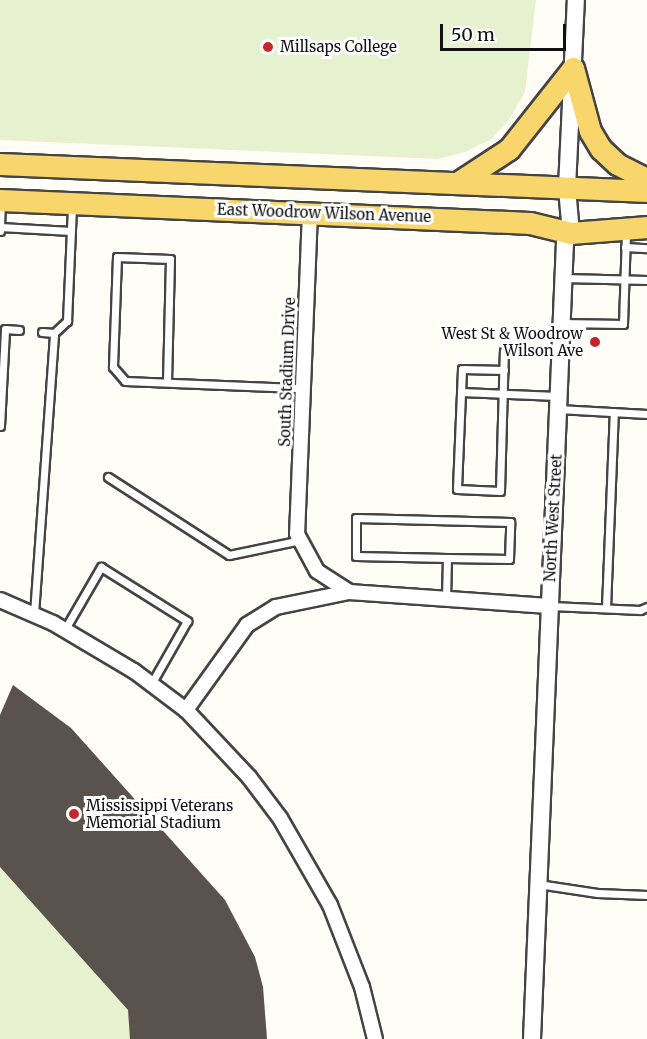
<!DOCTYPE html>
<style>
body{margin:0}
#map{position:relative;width:647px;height:1039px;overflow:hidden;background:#fffdf5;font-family:Merriweather,serif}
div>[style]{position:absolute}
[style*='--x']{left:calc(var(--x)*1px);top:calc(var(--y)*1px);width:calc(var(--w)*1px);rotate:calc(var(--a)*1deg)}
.pitch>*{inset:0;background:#e6f2cf}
.building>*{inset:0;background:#5a524d}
.roads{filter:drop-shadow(2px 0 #444) drop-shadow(-2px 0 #444) drop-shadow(0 2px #444) drop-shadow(0 -2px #444)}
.service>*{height:7px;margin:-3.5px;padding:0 3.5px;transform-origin:3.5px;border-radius:3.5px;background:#fff}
.minor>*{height:14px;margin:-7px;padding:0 7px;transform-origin:7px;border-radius:7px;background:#fff}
.tertiary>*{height:16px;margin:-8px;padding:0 8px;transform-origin:8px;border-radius:8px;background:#fff}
.primary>*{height:21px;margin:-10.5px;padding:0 10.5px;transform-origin:10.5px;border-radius:10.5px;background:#f9d66b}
.dots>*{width:16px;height:16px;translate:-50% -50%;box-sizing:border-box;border:3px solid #fff;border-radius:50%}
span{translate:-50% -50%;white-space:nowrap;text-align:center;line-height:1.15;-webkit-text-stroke:6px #fff;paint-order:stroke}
.poi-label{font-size:15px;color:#111}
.left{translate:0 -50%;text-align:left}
.right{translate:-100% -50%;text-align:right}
.street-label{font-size:15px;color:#111}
.scale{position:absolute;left:440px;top:24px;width:126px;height:27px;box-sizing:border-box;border:3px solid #111;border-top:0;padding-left:8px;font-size:18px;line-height:21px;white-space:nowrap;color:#111;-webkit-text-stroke:4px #fff;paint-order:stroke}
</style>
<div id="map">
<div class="pitch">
<div style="clip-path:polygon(0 0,536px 0,525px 92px,509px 120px,490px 140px,465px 152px,438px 159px,0 140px)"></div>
<div style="clip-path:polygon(13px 685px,71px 728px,225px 900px,255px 957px,263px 987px,267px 1039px,0 1039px,0 715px)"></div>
</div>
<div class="building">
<div style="clip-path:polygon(13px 685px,71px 728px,225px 900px,255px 957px,263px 987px,267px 1039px,130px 1039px,128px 1010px,0 867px,0 715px)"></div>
</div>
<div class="roads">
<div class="service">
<div style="--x:0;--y:227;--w:24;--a:-88"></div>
<div style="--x:0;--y:231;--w:4;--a:-90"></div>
<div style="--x:0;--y:227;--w:71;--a:3.2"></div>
<div style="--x:625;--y:247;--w:22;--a:3"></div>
<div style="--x:563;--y:278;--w:84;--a:1.4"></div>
<div style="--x:561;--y:323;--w:62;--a:0.9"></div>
<div style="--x:623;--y:324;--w:92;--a:-88.1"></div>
<div style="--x:54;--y:333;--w:18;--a:-43"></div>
<div style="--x:67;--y:321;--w:115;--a:-87.5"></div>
<div style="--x:504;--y:370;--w:42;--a:-178.6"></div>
<div style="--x:462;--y:369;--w:120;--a:92.4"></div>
<div style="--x:457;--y:489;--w:43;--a:2.7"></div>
<div style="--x:500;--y:491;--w:140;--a:-88.4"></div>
<div style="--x:167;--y:382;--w:123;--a:-88.6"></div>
<div style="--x:170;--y:259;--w:53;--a:-177.8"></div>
<div style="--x:117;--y:257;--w:110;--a:92.1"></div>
<div style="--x:113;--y:367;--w:18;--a:49"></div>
<div style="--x:125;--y:381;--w:178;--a:2.3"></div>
<div style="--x:461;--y:392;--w:96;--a:2.4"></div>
<div style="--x:558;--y:409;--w:89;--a:3.2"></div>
<div style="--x:0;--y:426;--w:97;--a:-87"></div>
<div style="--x:5;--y:329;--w:14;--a:4"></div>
<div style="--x:108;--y:477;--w:144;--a:32.8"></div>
<div style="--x:229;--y:555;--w:74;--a:-11.8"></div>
<div style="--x:446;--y:599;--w:41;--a:-88.6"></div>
<div style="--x:447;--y:558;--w:62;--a:0.9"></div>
<div style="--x:509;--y:559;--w:37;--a:-88"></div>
<div style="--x:510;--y:522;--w:154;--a:-178.5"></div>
<div style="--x:356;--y:518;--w:38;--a:90"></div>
<div style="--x:356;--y:556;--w:91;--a:1.3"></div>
<div style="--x:551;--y:606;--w:89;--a:2.6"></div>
<div style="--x:640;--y:610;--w:8;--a:-23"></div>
<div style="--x:606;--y:608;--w:196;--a:-87.7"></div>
<div style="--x:34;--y:614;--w:282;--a:-85.9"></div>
<div style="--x:54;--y:333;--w:12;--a:-175"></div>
<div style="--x:65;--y:629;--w:72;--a:-59.9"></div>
<div style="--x:101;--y:567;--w:102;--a:32.1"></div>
<div style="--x:187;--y:621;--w:73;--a:119.7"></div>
<div style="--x:538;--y:884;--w:60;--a:8.7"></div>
<div style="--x:597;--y:893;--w:50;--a:2.3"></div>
</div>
<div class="minor">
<div style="--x:310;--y:212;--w:322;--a:92.3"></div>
<div style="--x:297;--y:534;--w:42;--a:61.6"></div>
<div style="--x:317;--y:571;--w:38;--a:33"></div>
<div style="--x:349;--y:592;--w:200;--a:4"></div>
<div style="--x:0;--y:600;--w:58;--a:23.5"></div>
<div style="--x:53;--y:623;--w:94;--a:30.7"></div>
<div style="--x:134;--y:671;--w:65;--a:36.9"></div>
<div style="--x:186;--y:710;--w:92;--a:46.8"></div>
<div style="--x:249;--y:777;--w:51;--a:52.9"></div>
<div style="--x:280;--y:818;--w:100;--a:60.1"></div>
<div style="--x:330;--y:905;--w:88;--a:68.7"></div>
<div style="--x:362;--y:987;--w:54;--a:76"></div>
<div style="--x:186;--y:710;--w:105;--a:-54.3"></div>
<div style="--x:247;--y:625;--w:34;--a:-32"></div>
<div style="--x:276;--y:607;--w:75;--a:-11.6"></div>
</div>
<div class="tertiary">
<div style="--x:532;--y:1039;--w:798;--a:-87.63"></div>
<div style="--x:565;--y:242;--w:11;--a:-56"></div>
<div style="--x:571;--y:233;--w:45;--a:-95.1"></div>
<div style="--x:567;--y:188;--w:188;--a:-87.3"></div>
</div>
<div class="primary">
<div style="--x:573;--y:68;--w:65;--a:74.9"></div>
<div style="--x:590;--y:131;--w:21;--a:59"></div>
<div style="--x:601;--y:149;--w:22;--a:43"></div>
<div style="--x:617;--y:164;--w:34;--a:27"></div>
<div style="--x:0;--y:164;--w:648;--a:2.39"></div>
<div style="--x:457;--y:183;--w:62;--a:-33.2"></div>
<div style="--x:509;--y:149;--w:103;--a:-51.7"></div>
<div style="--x:0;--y:200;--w:530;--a:2.48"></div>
<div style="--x:530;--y:223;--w:42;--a:13.7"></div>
<div style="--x:571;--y:233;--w:76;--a:-4.5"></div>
</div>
</div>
<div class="dots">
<div style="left:268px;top:47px;background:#c4262e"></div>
<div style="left:595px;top:342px;background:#c4262e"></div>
<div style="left:74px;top:814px;background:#c4262e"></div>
</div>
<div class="poi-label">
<span class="left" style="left:280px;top:47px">Millsaps College</span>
<span class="right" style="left:583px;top:342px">West St &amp; Woodrow<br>Wilson Ave</span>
<span class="left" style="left:86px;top:814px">Mississippi Veterans<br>Memorial Stadium</span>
</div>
<div class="street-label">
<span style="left:324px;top:213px;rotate:2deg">East Woodrow Wilson Avenue</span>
<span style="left:287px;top:372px;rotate:-88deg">South Stadium Drive</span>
<span style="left:553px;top:518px;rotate:-87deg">North West Street</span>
</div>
<div class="scale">50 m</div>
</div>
